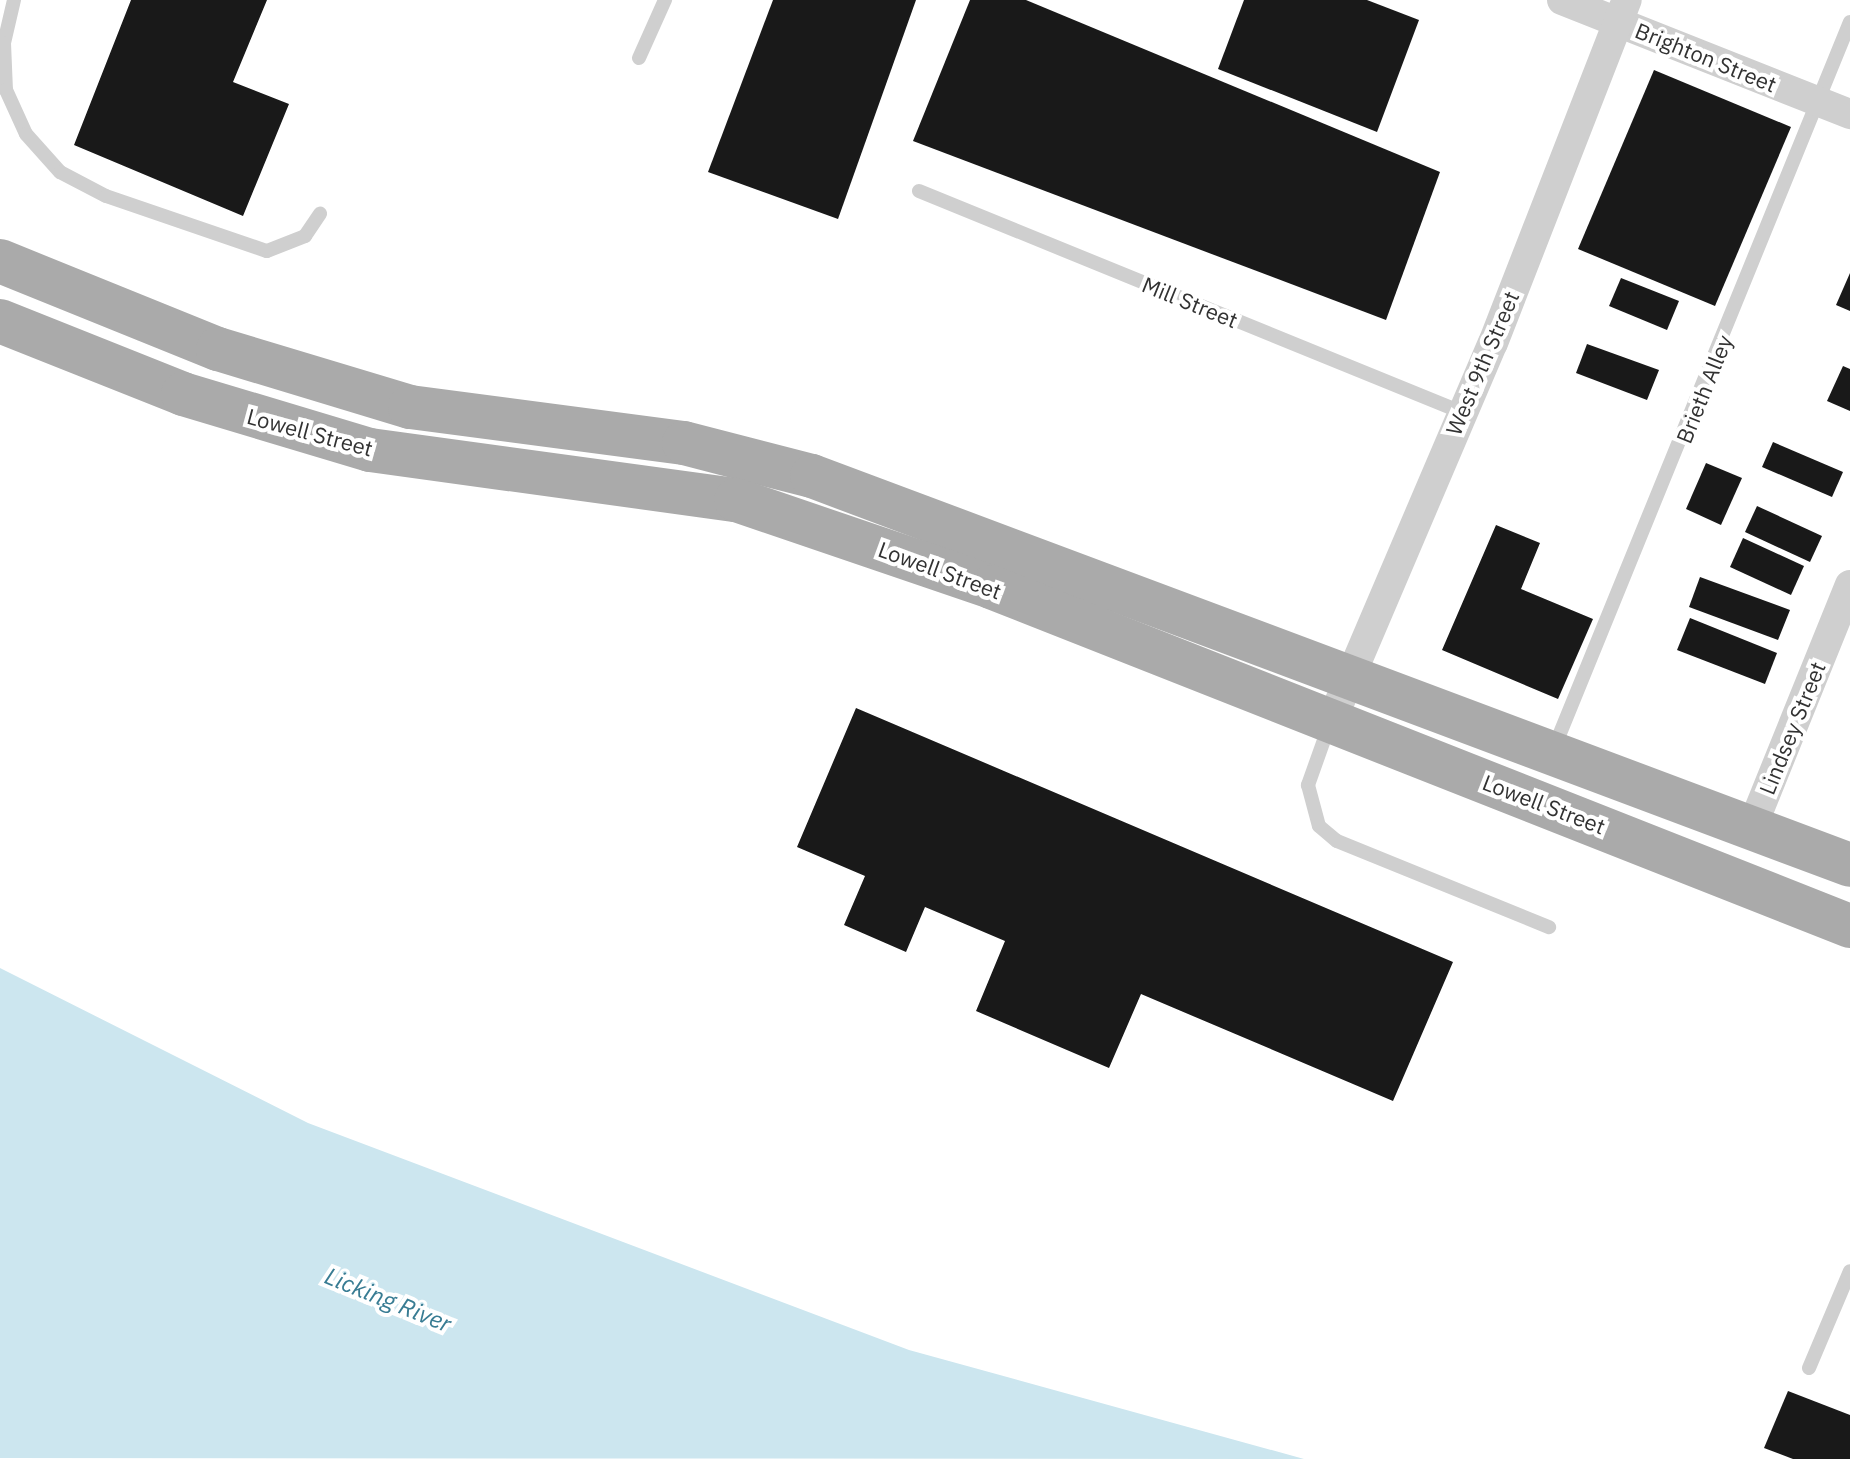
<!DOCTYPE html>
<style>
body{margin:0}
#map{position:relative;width:1850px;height:1459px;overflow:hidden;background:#fff;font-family:"IBM Plex Sans",sans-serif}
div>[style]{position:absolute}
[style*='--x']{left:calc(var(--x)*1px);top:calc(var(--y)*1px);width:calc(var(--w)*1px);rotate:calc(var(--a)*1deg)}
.water>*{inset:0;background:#cce6ef}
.building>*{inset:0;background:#191919}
.lane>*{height:14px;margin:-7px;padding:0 7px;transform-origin:7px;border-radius:7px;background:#cfcfcf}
.street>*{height:30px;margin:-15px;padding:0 15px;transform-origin:15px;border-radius:15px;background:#cfcfcf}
.primary>*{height:44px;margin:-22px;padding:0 22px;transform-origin:22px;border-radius:22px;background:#aaa}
span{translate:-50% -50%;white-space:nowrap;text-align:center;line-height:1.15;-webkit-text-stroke:8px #fff;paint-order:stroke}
.street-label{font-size:22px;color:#323232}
.water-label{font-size:24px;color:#387c93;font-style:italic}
</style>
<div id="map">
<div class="water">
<div style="clip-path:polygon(0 968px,308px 1123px,909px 1350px,1304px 1459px,0 1458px)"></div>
</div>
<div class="building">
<div style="clip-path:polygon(131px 0,267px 0,233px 82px,289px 104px,243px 216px,74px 145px)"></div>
<div style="clip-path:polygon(773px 0,916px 0,838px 219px,708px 172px)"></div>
<div style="clip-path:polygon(970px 0,1026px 0,1440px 172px,1386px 320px,913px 141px)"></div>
<div style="clip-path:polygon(1244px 0,1367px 0,1419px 20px,1377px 132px,1218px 69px)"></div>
<div style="clip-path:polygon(1654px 70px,1791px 127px,1715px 306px,1578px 249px)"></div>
<div style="clip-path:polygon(1850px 273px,1850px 311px,1836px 305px)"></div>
<div style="clip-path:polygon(1621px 278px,1679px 301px,1667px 330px,1609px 306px)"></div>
<div style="clip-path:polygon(1587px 344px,1659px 370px,1647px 400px,1576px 373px)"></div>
<div style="clip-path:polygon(1843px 366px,1850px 369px,1850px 411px,1827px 401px)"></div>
<div style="clip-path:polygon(1773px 442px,1843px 472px,1832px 497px,1762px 467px)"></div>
<div style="clip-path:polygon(1706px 463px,1742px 478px,1721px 525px,1686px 509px)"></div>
<div style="clip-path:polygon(1757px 506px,1822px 536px,1810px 562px,1745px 532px)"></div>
<div style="clip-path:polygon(1496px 525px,1540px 543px,1521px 589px,1593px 619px,1558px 699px,1442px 650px)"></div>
<div style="clip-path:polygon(1743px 538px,1804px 566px,1791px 595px,1730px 567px)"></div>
<div style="clip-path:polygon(1700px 577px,1790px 610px,1778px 640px,1689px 607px)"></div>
<div style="clip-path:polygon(1690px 618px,1777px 653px,1765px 684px,1677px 650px)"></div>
<div style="clip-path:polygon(856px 708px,1453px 962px,1393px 1101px,1141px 994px,1109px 1068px,976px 1011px,1005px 941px,925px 907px,906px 952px,844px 925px,865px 876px,797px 847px)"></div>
<div style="clip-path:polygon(1788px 1391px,1850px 1415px,1850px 1459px,1793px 1459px,1764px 1448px)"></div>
</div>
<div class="lane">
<div style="--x:14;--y:0;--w:44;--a:103.1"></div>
<div style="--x:4;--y:43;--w:47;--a:87.6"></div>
<div style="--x:6;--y:90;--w:48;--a:65.6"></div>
<div style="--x:26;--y:134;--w:51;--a:48.2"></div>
<div style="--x:60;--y:172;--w:52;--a:27.6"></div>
<div style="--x:106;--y:196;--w:170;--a:18.9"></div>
<div style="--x:267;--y:251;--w:41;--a:-21.5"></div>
<div style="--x:305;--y:236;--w:27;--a:-56"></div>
<div style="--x:639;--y:58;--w:64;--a:-65.9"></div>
<div style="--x:919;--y:191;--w:585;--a:22.18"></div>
<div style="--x:1329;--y:726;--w:63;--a:109.6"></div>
<div style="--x:1308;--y:785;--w:42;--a:75"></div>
<div style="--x:1319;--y:826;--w:23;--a:40"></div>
<div style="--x:1337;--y:841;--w:229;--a:22.1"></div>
<div style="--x:1554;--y:748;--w:784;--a:-67.82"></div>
<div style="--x:1809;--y:1368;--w:105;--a:-67.1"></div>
</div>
<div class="street">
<div style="--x:1562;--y:0;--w:310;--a:21.6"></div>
<div style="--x:1331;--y:722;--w:412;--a:-66.9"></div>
<div style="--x:1493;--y:343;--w:368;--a:-68.7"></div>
<div style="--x:1752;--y:827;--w:261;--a:-68"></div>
</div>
<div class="primary">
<div style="--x:0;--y:261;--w:235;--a:22"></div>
<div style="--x:218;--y:349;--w:201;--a:16.8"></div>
<div style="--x:410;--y:407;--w:276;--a:7.5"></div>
<div style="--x:684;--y:443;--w:132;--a:14.5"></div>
<div style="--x:812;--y:476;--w:1108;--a:20.54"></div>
<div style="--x:0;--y:321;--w:197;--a:21.7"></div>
<div style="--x:183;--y:394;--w:195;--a:16.7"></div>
<div style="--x:370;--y:450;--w:369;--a:7.8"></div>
<div style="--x:736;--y:500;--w:269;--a:18.8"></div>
<div style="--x:991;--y:587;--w:923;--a:21.54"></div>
</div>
<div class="street-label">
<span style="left:1706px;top:57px;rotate:22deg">Brighton Street</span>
<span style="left:1190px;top:302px;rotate:22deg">Mill Street</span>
<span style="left:1482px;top:363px;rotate:-67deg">West 9th Street</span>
<span style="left:1704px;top:389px;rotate:-68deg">Brieth Alley</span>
<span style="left:310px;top:432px;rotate:15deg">Lowell Street</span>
<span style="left:940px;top:570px;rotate:20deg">Lowell Street</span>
<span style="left:1792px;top:728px;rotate:-68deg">Lindsey Street</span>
<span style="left:1544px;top:804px;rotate:21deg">Lowell Street</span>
</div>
<div class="water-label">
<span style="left:388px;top:1300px;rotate:22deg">Licking River</span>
</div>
</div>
